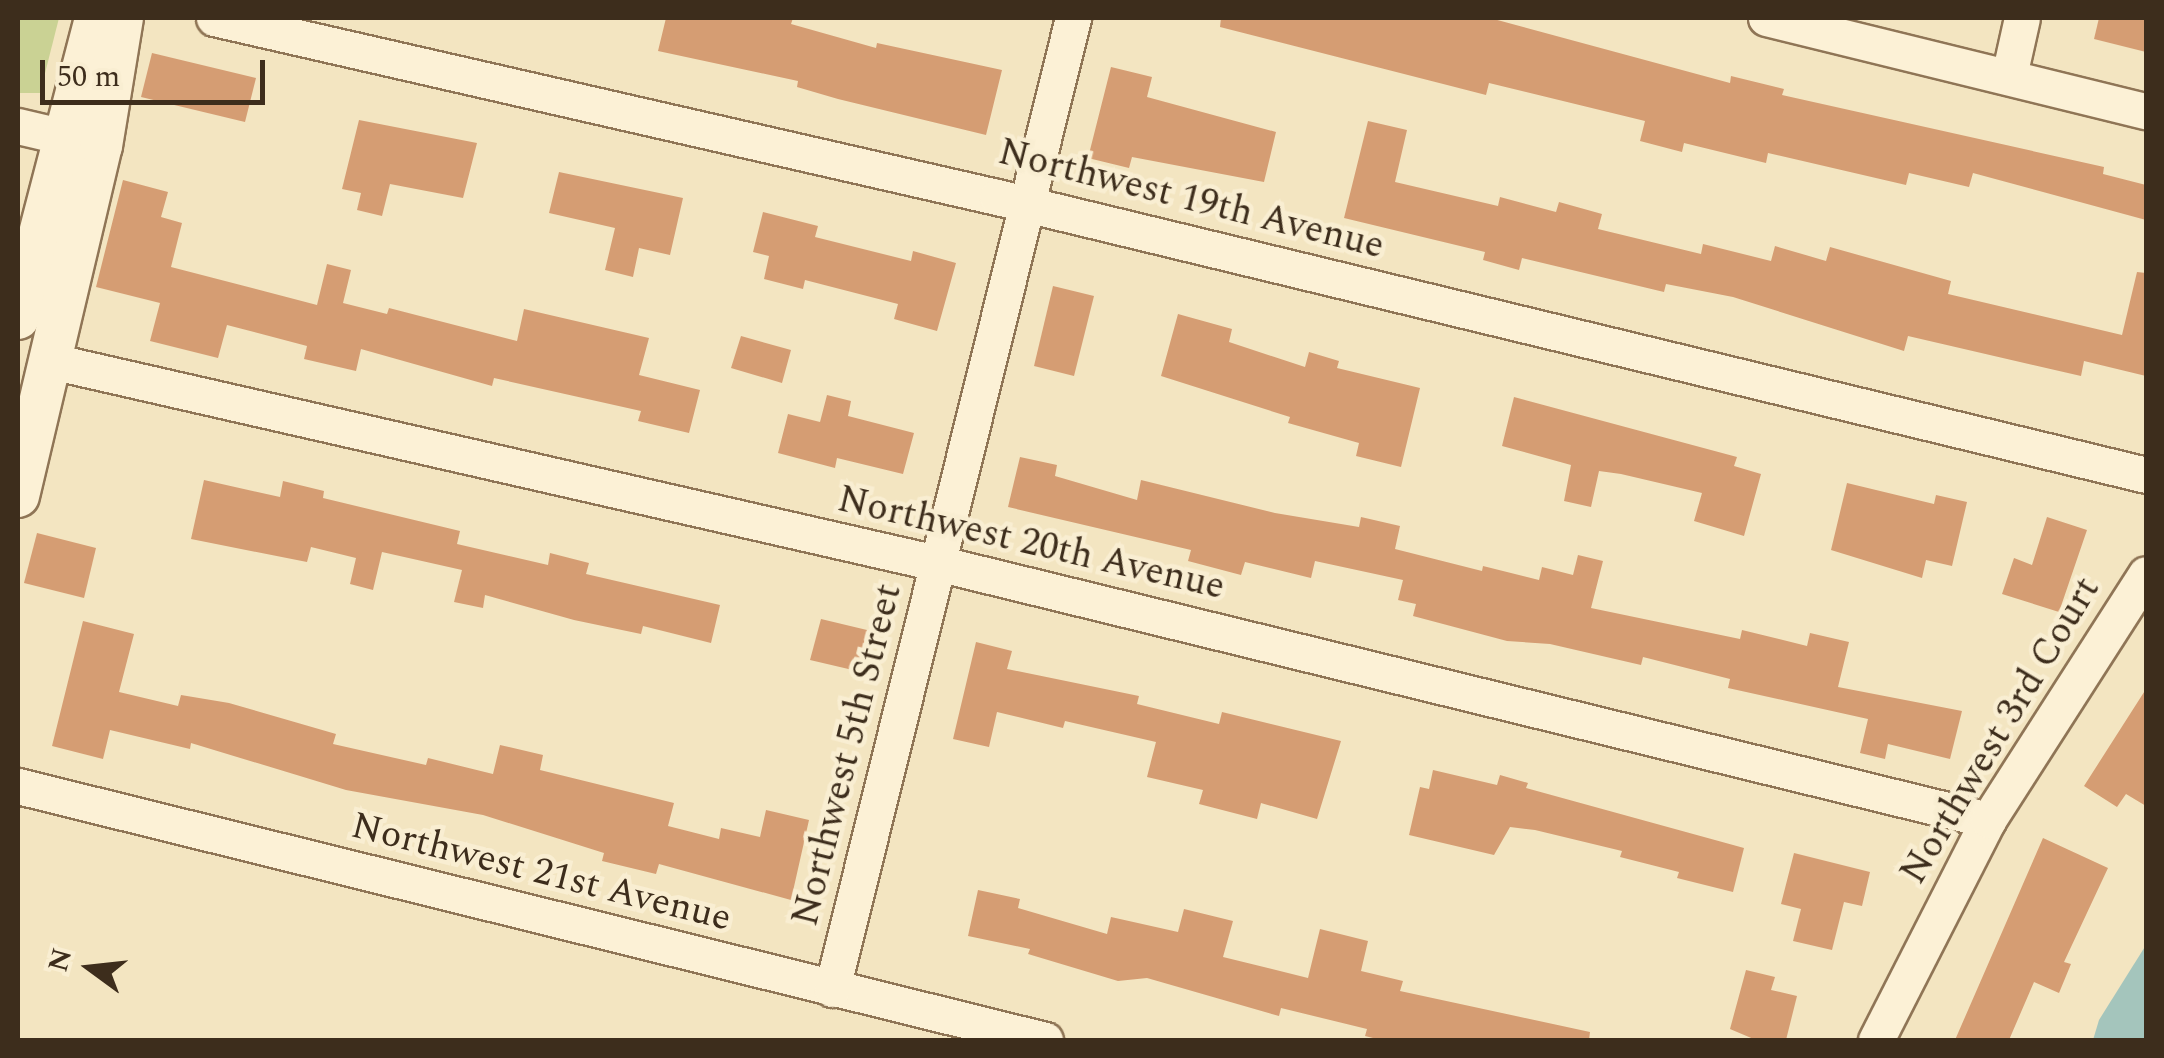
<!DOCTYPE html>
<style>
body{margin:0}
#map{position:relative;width:2164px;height:1058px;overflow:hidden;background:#f3e5c1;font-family:Spectral,serif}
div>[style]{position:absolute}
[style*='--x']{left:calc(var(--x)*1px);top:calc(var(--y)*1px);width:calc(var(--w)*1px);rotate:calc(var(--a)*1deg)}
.green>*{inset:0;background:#cad294}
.water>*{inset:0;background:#a4c5bc}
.building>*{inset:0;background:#d59d73}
.roads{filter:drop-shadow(2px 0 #8f7556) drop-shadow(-2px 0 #8f7556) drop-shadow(0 2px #8f7556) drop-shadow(0 -2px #8f7556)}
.minor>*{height:35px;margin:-17.5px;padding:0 17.5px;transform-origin:17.5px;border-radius:17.5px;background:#fcf1d6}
.tertiary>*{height:42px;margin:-21px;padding:0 21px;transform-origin:21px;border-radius:21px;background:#fcf1d6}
span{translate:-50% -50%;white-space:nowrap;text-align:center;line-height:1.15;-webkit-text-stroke:9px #f9eed2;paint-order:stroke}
.street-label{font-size:38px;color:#3d2d1c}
.frame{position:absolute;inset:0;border:20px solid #3d2d1c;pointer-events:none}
.north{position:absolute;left:40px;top:918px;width:100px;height:100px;-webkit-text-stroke:8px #f9eed2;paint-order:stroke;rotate:285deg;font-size:28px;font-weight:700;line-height:40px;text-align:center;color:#3d2d1c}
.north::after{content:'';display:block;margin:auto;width:35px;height:45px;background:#3d2d1c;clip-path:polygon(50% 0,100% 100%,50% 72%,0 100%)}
.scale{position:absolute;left:40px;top:60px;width:225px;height:45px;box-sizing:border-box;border:5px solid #3d2d1c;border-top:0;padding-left:12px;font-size:30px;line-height:35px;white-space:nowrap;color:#3d2d1c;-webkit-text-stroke:8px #f9eed2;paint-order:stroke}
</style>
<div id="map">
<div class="green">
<div style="clip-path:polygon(18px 18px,59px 18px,40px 93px,18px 93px)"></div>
</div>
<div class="water">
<div style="clip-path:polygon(2146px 945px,2146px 1040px,2093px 1040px,2099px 1020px)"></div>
</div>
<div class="building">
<div style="clip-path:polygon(666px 18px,793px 18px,791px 24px,876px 48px,877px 43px,1002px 70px,986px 135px,838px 99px,797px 87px,798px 81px,658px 51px)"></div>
<div style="clip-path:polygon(1221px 18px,1490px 18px,1730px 83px,1731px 76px,1784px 89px,1782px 95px,2104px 167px,2103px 174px,2146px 185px,2146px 220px,1973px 173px,1969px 187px,1909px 173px,1906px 185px,1768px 153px,1766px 163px,1684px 143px,1682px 152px,1640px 141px,1645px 121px,1489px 83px,1486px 95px,1451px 86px,1220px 27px)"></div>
<div style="clip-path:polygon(2099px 18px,2146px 18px,2146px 52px,2094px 39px)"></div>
<div style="clip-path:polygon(152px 53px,256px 78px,245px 122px,141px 97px)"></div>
<div style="clip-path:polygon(1111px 67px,1152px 77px,1147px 97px,1276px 132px,1264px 182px,1132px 157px,1129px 168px,1088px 158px)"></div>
<div style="clip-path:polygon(359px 120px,477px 143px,463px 198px,390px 184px,382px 216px,357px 210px,361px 193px,342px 189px)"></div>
<div style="clip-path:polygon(1368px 121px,1407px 130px,1395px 182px,1498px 206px,1500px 197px,1556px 212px,1559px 202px,1602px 214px,1598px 229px,1701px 254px,1703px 244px,1771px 261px,1775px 246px,1826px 261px,1830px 247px,1951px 281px,1948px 294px,2122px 335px,2137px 272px,2146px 273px,2146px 376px,2084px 361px,2081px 376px,1908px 336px,1904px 351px,1733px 297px,1666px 284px,1664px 292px,1522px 258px,1519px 270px,1483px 260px,1485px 252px,1344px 218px)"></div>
<div style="clip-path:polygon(559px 172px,683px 198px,670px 255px,639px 248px,633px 277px,605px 270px,615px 228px,549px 213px)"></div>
<div style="clip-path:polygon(123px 180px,168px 192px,161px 217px,182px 223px,171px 267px,317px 305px,327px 264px,351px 270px,343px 303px,387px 314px,389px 308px,517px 341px,524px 309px,649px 338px,639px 375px,700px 390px,689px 433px,638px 421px,641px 411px,494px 378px,492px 386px,361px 349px,356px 371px,304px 359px,307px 346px,227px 325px,218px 358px,150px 341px,160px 303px,96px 287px)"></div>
<div style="clip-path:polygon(763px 212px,818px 226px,815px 237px,911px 261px,913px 251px,956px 263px,937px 331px,894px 319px,898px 304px,805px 280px,803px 289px,764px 279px,769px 256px,753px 252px)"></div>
<div style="clip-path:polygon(1053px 286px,1094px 296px,1074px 376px,1034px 366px)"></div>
<div style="clip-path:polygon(1178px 314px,1232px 329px,1229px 342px,1305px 367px,1309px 352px,1339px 361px,1337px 368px,1420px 388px,1401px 467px,1356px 456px,1359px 443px,1288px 423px,1290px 417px,1161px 376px)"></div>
<div style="clip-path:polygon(741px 336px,791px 350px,782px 383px,731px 368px)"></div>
<div style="clip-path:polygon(827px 395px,851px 401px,848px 416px,914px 433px,903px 474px,837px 458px,835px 468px,778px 453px,788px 414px,820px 422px)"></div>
<div style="clip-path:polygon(1514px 397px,1737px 457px,1734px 466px,1761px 474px,1744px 536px,1694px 521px,1702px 493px,1621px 474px,1599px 471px,1591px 507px,1564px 501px,1571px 465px,1502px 446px)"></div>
<div style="clip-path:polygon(1020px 457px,1057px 465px,1055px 476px,1137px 500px,1141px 480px,1275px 513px,1359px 527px,1361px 517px,1400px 526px,1395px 549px,1482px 571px,1483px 566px,1539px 580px,1542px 567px,1573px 575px,1578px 555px,1603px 561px,1591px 608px,1740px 639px,1742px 630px,1807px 646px,1810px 633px,1849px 642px,1838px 687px,1962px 711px,1950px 759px,1888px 744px,1885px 759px,1860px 753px,1868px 719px,1728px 688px,1730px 679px,1643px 657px,1641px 665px,1550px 644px,1507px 641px,1413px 616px,1416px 604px,1398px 600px,1403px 580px,1315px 561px,1311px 578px,1245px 562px,1241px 575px,1188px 561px,1191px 550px,1008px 507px)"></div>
<div style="clip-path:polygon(204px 480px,280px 497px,283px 481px,324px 491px,323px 498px,460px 531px,457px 544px,548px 565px,550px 553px,589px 563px,586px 574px,720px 605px,711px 643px,643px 626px,641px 634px,574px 620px,485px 595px,483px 608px,454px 602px,462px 570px,382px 552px,373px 590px,350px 584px,356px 558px,311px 547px,307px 562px,191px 539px)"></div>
<div style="clip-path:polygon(1847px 483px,1934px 504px,1936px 495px,1967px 502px,1952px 566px,1926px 560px,1922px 578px,1831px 550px)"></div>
<div style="clip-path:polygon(2047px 517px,2087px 530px,2059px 612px,2002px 594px,2014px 558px,2032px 565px)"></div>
<div style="clip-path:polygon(37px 533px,96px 548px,84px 598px,24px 583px)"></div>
<div style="clip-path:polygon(821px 619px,867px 630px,857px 671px,810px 660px)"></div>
<div style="clip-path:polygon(83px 621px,134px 634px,119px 692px,178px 706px,181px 695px,229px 703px,336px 734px,333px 744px,426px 765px,428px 758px,493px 774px,500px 745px,543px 755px,540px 770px,674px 803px,668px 826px,719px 839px,721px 828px,760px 837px,766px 810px,809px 820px,791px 900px,659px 864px,656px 874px,602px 861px,604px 853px,483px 815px,346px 790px,191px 743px,190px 749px,110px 730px,103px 759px,52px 746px)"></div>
<div style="clip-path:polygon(976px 642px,1012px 651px,1007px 669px,1139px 696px,1137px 704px,1219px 724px,1222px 712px,1341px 741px,1317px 819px,1261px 803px,1257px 819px,1199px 804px,1203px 790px,1147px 777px,1156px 742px,1065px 721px,1063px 728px,997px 712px,989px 747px,953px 739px)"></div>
<div style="clip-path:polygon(2146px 689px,2146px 806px,2126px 794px,2117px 807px,2084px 786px)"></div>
<div style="clip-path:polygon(1433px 770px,1497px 785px,1500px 775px,1528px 783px,1526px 788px,1744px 848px,1733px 892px,1677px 878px,1679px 872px,1620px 857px,1622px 851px,1535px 830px,1510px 827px,1494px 855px,1409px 835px,1420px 787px,1429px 789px)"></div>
<div style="clip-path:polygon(2043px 838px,2108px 868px,2064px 962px,2071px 964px,2059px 993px,2034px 982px,2009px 1040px,1955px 1040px)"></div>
<div style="clip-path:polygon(1794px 853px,1870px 872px,1862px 906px,1844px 902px,1832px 950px,1793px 941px,1801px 909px,1781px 904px)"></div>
<div style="clip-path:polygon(978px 890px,1020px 899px,1018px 908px,1107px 934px,1111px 917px,1178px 932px,1184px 909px,1233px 921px,1223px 957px,1308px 978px,1320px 929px,1368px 941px,1361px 971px,1403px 981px,1400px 991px,1590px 1032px,1589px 1040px,1381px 1040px,1365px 1036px,1367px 1029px,1281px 1008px,1279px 1016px,1147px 978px,1118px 981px,1028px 954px,1030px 949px,968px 936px)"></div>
<div style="clip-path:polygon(1746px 970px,1775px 977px,1771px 990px,1797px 996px,1786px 1040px,1756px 1040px,1730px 1029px)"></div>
</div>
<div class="roads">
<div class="minor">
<div style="--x:214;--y:18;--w:803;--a:12.88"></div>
<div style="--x:997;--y:197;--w:1182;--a:13.6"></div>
<div style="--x:1766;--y:18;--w:391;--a:13.8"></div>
<div style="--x:2009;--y:76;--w:59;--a:-77.4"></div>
<div style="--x:18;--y:126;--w:74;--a:13.3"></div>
<div style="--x:51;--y:361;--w:913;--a:12.85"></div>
<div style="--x:941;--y:564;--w:1078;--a:13.74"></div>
<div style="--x:18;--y:786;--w:1058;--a:13.89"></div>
<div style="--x:832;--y:989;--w:1000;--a:-76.06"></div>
<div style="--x:1876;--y:1040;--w:247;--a:-63"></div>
<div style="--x:1988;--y:820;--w:292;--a:-57.3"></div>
</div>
<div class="tertiary">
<div style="--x:18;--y:318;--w:310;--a:-75.4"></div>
<div style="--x:18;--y:496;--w:360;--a:-76.7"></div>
<div style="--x:101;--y:146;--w:130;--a:-80.7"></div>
</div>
</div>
<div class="street-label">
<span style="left:1191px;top:200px;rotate:14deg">Northwest 19th Avenue</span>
<span style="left:1031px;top:544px;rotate:13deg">Northwest 20th Avenue</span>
<span style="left:2001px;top:731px;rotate:-59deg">Northwest 3rd Court</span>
<span style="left:848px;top:755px;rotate:-76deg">Northwest 5th Street</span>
<span style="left:541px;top:873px;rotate:14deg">Northwest 21st Avenue</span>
</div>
<div class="frame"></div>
<div class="north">N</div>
<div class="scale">50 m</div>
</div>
